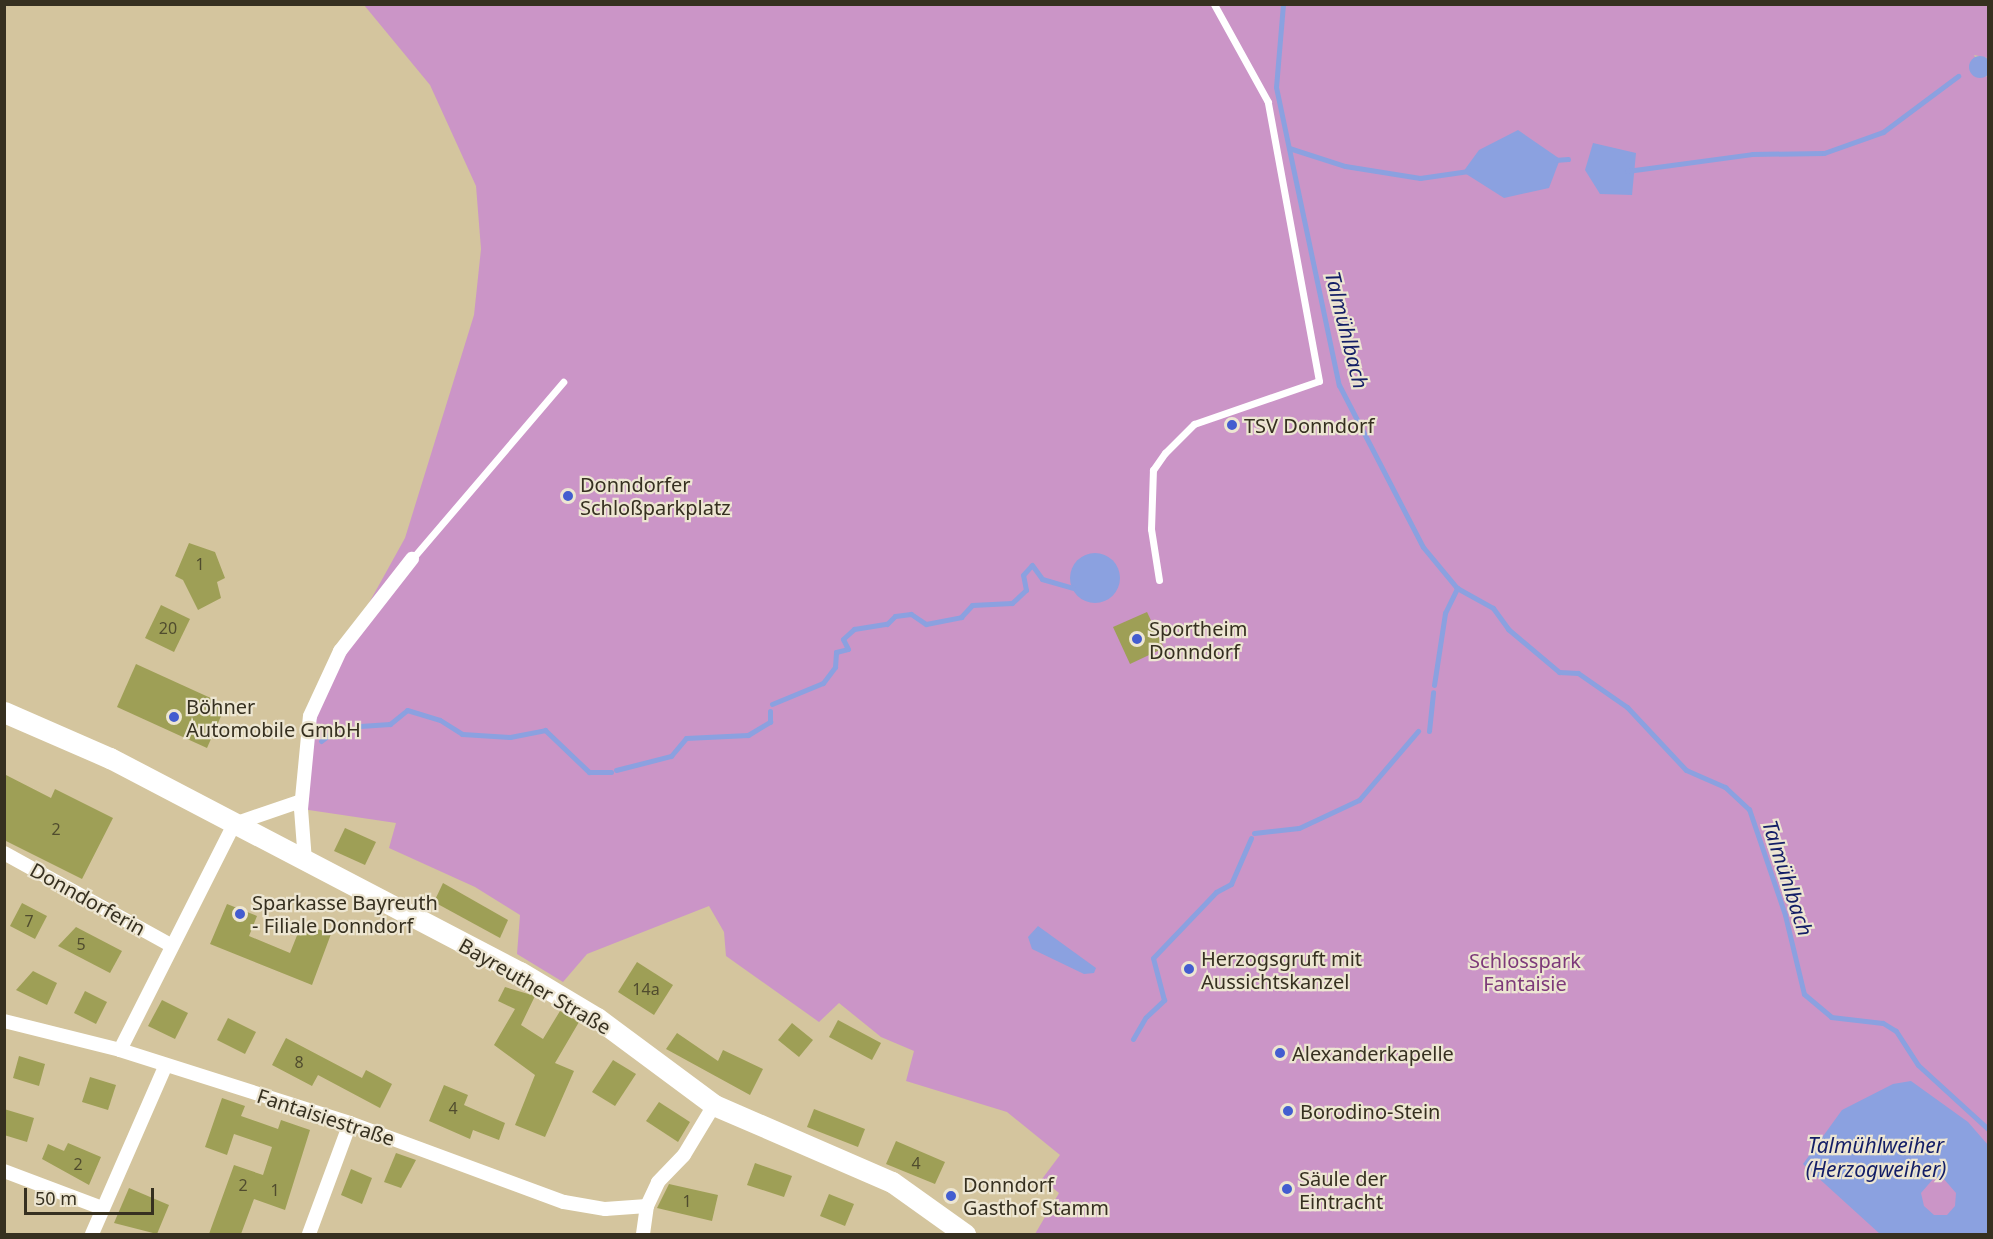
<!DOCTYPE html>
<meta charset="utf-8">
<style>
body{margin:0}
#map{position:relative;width:1993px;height:1239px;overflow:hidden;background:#d4c59e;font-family:"Noto Sans",sans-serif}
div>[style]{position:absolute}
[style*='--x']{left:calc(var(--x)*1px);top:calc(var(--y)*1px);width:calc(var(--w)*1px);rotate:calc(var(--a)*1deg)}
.green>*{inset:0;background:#cb95c7}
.water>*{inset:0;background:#8ba1e0}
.round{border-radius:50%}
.stream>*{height:5px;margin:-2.5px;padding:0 2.5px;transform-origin:2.5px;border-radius:2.5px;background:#8ba1e0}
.building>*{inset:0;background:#9e9f56}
.service>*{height:7px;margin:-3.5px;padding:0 3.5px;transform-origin:3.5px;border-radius:3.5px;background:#fff}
.minor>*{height:14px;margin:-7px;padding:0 7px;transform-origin:7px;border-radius:7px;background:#fff}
.primary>*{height:21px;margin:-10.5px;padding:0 10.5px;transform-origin:10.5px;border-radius:10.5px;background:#fff}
.dots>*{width:16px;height:16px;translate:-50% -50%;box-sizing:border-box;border:3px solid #ede6d2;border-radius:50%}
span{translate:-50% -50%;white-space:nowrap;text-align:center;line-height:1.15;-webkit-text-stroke:4.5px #ede6d2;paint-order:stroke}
.number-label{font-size:16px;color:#504c2e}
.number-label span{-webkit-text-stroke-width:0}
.poi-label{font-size:20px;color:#363020}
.left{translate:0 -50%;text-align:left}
.street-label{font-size:20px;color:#363020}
.park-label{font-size:20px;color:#7d3979}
.water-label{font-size:21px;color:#131e66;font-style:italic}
.frame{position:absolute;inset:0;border:6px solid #363020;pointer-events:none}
.scale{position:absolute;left:24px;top:1188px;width:130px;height:27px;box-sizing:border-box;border:3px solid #363020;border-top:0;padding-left:8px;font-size:18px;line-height:21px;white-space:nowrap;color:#363020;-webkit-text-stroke:4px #ede6d2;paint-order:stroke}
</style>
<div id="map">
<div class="green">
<div style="clip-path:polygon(364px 5px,1988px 5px,1988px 58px,1974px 55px,1988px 79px,1988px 1234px,1035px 1234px,1059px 1193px,1042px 1179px,1060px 1155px,1007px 1112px,906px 1081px,914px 1051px,881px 1037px,839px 1003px,819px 1022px,726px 956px,724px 932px,709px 906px,587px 954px,563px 982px,517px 954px,520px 915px,475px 887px,389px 848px,396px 823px,302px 809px,318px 695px,405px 538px,474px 315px,481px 249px,476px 186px,430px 85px)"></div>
</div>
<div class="water">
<div class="round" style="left:1969px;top:56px;width:22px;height:22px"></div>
<div style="clip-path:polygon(1518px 130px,1560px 159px,1549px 188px,1504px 198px,1463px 172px,1479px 150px)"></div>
<div style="clip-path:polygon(1593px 143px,1636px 153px,1632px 195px,1600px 194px,1585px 170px)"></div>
<div class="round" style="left:1070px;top:553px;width:50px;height:50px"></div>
<div style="clip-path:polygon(1038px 926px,1096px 968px,1094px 973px,1084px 974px,1032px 949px,1028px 937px)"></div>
<div style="clip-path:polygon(evenodd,1911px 1081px,1968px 1122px,1988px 1145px,1988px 1234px,1880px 1234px,1803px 1164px,1842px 1110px,1893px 1084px,1911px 1081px,1934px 1178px,1943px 1178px,1956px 1193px,1955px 1206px,1947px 1215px,1934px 1215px,1924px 1206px,1921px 1193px,1934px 1178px)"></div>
</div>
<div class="stream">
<div style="--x:1283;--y:4;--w:83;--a:94.8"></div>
<div style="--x:1276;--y:87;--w:305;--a:78.1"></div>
<div style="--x:1339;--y:385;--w:182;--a:62.6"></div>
<div style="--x:1423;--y:547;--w:53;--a:50.3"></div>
<div style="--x:1457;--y:588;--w:41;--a:29.1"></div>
<div style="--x:1493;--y:608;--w:26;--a:54"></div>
<div style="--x:1508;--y:629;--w:67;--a:40.1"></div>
<div style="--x:1559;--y:672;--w:19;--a:3"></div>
<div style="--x:1578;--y:673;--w:60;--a:34.8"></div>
<div style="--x:1627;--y:707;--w:86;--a:46.9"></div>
<div style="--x:1686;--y:770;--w:43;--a:23.6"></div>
<div style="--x:1725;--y:787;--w:33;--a:43"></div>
<div style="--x:1749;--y:809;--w:112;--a:71.2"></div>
<div style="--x:1785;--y:915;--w:81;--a:76.5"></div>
<div style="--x:1804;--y:994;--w:35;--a:40"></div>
<div style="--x:1831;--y:1017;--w:52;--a:6.6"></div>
<div style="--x:1883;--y:1023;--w:15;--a:32"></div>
<div style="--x:1896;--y:1031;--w:40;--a:57.1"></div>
<div style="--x:1918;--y:1065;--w:95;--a:42.4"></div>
<div style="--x:1289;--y:148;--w:59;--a:17.8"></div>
<div style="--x:1345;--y:166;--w:76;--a:9.1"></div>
<div style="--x:1420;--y:178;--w:49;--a:-8.3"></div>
<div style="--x:1555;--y:160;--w:13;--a:-4"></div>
<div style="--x:1627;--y:171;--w:126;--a:-7.7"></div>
<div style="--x:1752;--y:154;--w:72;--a:-0.8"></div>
<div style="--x:1824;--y:153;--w:63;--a:-19.6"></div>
<div style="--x:1883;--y:132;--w:94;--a:-36.7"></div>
<div style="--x:1434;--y:685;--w:73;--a:-81.3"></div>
<div style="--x:1445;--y:613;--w:28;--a:-64"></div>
<div style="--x:772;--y:704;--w:55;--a:-22.4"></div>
<div style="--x:823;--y:683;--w:20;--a:-53"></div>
<div style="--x:835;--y:667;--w:15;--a:-86"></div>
<div style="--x:836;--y:652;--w:12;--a:-14"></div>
<div style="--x:848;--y:649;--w:11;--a:-117"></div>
<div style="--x:843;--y:639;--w:15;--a:-42"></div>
<div style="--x:854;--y:629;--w:33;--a:-9"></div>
<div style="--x:887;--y:624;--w:11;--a:-45"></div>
<div style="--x:895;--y:616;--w:16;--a:-7"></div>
<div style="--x:911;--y:614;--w:18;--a:34"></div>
<div style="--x:926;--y:624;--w:36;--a:-11"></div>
<div style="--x:961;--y:617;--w:16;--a:-47"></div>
<div style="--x:972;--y:605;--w:40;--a:-2.9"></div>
<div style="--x:1012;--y:603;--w:19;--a:-43"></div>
<div style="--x:1026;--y:590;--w:15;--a:-101"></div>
<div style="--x:1023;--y:575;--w:13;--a:-48"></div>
<div style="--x:1032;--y:565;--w:17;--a:54"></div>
<div style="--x:1042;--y:579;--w:32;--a:16"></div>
<div style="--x:360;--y:726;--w:30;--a:-4"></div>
<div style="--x:390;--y:724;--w:22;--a:-39"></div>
<div style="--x:407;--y:710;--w:34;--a:17"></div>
<div style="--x:440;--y:720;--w:26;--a:32"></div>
<div style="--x:462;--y:734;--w:48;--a:3.6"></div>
<div style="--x:510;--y:737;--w:36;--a:-11"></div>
<div style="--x:545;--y:730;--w:61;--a:43.7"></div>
<div style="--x:589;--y:772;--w:22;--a:0"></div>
<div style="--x:1429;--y:731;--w:39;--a:-84"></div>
<div style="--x:321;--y:741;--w:24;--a:-38"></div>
<div style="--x:616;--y:770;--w:57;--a:-14.3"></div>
<div style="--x:671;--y:756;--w:23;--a:-50"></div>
<div style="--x:686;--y:738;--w:62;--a:-2.8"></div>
<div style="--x:748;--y:735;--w:26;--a:-31"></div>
<div style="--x:770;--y:722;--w:11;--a:-90"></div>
<div style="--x:1254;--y:833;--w:45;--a:-6.3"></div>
<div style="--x:1299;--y:828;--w:66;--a:-25"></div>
<div style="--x:1359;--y:800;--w:91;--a:-49.5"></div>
<div style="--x:1146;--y:1017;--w:25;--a:-43"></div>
<div style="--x:1164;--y:1000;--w:43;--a:-104.7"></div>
<div style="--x:1153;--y:958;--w:91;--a:-46.3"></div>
<div style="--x:1216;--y:892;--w:17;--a:-28"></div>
<div style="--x:1231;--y:884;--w:50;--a:-66.5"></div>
<div style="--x:1133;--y:1039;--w:24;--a:-60"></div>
</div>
<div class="building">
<div style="clip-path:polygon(189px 543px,215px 552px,225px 578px,217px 582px,221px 598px,198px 610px,183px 580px,175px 576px)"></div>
<div style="clip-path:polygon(161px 605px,190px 619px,174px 652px,145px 638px)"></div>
<div style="clip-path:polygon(1147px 612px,1164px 648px,1130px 664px,1113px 627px)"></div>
<div style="clip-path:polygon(136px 664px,226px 705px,207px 748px,117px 707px)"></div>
<div style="clip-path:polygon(4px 774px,51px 798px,55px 789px,113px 818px,82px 879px,4px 840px)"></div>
<div style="clip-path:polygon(345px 828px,376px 842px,365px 865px,334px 851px)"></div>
<div style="clip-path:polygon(443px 883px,508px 920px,500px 938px,434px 902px)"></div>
<div style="clip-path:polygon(22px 903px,47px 916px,35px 939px,10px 926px)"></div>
<div style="clip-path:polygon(227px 904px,257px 916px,249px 936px,290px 953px,302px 923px,331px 934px,312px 985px,210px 944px)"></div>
<div style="clip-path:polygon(76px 927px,122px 951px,110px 973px,58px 946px)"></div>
<div style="clip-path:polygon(637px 962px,673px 985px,654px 1015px,618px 992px)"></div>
<div style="clip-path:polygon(33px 971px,57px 983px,47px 1005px,16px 990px)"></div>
<div style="clip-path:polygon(505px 987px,535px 996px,521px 1025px,543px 1039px,560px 1011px,579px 1022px,555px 1063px,574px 1071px,545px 1137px,515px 1125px,535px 1075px,494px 1045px,515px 1009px,498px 1001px)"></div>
<div style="clip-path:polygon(85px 991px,107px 1002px,96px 1024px,74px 1013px)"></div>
<div style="clip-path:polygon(162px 1000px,188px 1013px,175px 1039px,148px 1026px)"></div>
<div style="clip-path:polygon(228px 1018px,256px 1032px,245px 1054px,217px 1040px)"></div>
<div style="clip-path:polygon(838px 1020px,881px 1043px,872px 1060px,829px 1037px)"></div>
<div style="clip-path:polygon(792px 1023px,813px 1040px,799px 1057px,778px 1040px)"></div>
<div style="clip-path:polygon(677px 1033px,718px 1061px,723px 1050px,763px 1069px,750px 1095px,666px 1049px)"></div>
<div style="clip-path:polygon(286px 1038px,362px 1078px,366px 1070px,392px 1084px,380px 1108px,318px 1075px,312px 1086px,272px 1065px)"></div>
<div style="clip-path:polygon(19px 1056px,45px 1064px,39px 1086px,13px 1078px)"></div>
<div style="clip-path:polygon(613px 1060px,636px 1074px,615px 1106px,592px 1092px)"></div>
<div style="clip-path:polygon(90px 1077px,116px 1085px,108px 1110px,82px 1102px)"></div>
<div style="clip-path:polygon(444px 1085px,468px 1095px,464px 1105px,505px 1123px,499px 1140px,473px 1130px,470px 1139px,429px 1121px)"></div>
<div style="clip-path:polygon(222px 1098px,245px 1106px,241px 1116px,278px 1129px,281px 1120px,310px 1130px,285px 1210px,254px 1199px,241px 1234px,209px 1234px,234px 1165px,263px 1175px,272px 1147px,234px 1134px,227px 1155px,205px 1147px)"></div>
<div style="clip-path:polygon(659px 1102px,690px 1122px,678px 1142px,646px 1121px)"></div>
<div style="clip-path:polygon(4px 1109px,34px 1118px,27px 1142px,4px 1135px)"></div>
<div style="clip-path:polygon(814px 1109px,865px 1129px,858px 1147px,807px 1127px)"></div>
<div style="clip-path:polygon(896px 1141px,945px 1162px,935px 1184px,886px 1164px)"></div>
<div style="clip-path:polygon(68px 1143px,101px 1157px,89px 1185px,42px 1159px,48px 1144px,64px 1151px)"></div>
<div style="clip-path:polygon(396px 1153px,416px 1160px,401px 1188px,384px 1182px)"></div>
<div style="clip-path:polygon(755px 1163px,792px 1176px,784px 1197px,747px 1185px)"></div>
<div style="clip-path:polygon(351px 1169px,372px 1178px,362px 1204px,341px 1195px)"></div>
<div style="clip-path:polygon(669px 1184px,718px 1195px,712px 1221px,657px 1208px)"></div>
<div style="clip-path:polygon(129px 1188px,169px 1205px,157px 1234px,114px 1223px)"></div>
<div style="clip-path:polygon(829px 1194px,854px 1204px,845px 1226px,820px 1216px)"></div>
</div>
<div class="service">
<div style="--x:412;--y:559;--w:233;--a:-49.5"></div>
<div style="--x:1159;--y:580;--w:52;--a:-98.9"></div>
<div style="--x:1151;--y:529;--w:59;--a:-88.1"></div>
<div style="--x:1153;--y:470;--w:21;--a:-55"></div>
<div style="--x:1165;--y:453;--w:41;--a:-45"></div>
<div style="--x:1194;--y:424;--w:132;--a:-19"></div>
<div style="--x:1319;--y:381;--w:284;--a:-100.4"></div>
<div style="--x:1268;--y:102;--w:112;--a:-118.9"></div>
</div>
<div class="minor">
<div style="--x:4;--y:853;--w:191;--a:28.9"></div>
<div style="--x:305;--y:861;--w:52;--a:-94.4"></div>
<div style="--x:301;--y:809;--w:93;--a:-84.5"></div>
<div style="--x:310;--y:716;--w:72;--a:-65.2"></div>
<div style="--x:340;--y:651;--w:117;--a:-52"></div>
<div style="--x:4;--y:1021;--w:120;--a:14"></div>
<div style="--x:120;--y:1050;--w:241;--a:17.6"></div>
<div style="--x:350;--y:1123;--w:228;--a:20.3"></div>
<div style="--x:564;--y:1202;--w:42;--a:9.7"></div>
<div style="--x:605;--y:1209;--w:42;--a:-4.1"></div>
<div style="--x:120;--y:1050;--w:253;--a:-63.2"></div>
<div style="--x:234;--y:824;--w:71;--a:-18.9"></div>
<div style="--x:4;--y:1171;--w:105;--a:20.7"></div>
<div style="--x:92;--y:1234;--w:184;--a:-66.4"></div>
<div style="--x:309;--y:1234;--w:118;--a:-69.7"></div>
<div style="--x:643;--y:1234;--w:28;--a:-82"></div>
<div style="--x:647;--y:1206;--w:26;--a:-65"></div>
<div style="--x:658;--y:1182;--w:37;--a:-46"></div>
<div style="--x:684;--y:1155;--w:58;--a:-59"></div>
</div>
<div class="primary">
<div style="--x:4;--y:712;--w:116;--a:23.5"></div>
<div style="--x:110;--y:758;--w:462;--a:27.6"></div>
<div style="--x:520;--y:972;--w:90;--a:30.9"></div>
<div style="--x:597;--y:1018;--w:146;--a:36.6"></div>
<div style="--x:714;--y:1105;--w:194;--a:23.4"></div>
<div style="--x:892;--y:1182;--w:90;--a:35.5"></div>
</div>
<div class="dots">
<div style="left:1232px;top:425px;background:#435dd0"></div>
<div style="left:568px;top:496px;background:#435dd0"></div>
<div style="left:1137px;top:639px;background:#435dd0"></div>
<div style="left:174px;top:717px;background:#435dd0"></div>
<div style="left:240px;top:914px;background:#435dd0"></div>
<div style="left:1189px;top:969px;background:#435dd0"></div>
<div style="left:1280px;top:1053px;background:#435dd0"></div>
<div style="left:1288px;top:1111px;background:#435dd0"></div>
<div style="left:1287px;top:1189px;background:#435dd0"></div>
<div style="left:951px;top:1196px;background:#435dd0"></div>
</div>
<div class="number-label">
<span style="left:200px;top:564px">1</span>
<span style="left:168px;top:628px">20</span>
<span style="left:56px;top:829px">2</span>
<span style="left:29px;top:921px">7</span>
<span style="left:81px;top:944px">5</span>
<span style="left:646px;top:989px">14a</span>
<span style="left:299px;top:1062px">8</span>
<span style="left:453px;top:1108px">4</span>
<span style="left:916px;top:1163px">4</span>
<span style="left:78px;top:1164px">2</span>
<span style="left:243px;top:1185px">2</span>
<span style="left:275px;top:1190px">1</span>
<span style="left:687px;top:1201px">1</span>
</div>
<div class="poi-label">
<span class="left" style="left:1244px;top:425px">TSV Donndorf</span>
<span class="left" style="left:580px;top:496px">Donndorfer<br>Schloßparkplatz</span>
<span class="left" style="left:1149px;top:640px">Sportheim<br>Donndorf</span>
<span class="left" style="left:186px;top:718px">Böhner<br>Automobile GmbH</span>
<span class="left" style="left:252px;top:914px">Sparkasse Bayreuth<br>- Filiale Donndorf</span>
<span class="left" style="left:1201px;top:970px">Herzogsgruft mit<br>Aussichtskanzel</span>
<span class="left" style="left:1292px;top:1053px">Alexanderkapelle</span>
<span class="left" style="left:1300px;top:1111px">Borodino-Stein</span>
<span class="left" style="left:1299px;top:1190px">Säule der<br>Eintracht</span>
<span class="left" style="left:963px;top:1196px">Donndorf<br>Gasthof Stamm</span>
</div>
<div class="street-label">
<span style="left:88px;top:899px;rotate:29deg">Donndorferin</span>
<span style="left:535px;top:986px;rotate:30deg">Bayreuther Straße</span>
<span style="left:326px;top:1117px;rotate:18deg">Fantaisiestraße</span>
</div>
<div class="park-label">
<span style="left:1525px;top:972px">Schlosspark<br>Fantaisie</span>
</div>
<div class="water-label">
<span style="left:1347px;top:330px;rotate:76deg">Talmühlbach</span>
<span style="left:1788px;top:878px;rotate:72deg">Talmühlbach</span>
<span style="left:1876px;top:1157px">Talmühlweiher<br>(Herzogweiher)</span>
</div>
<div class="frame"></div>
<div class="scale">50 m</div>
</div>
